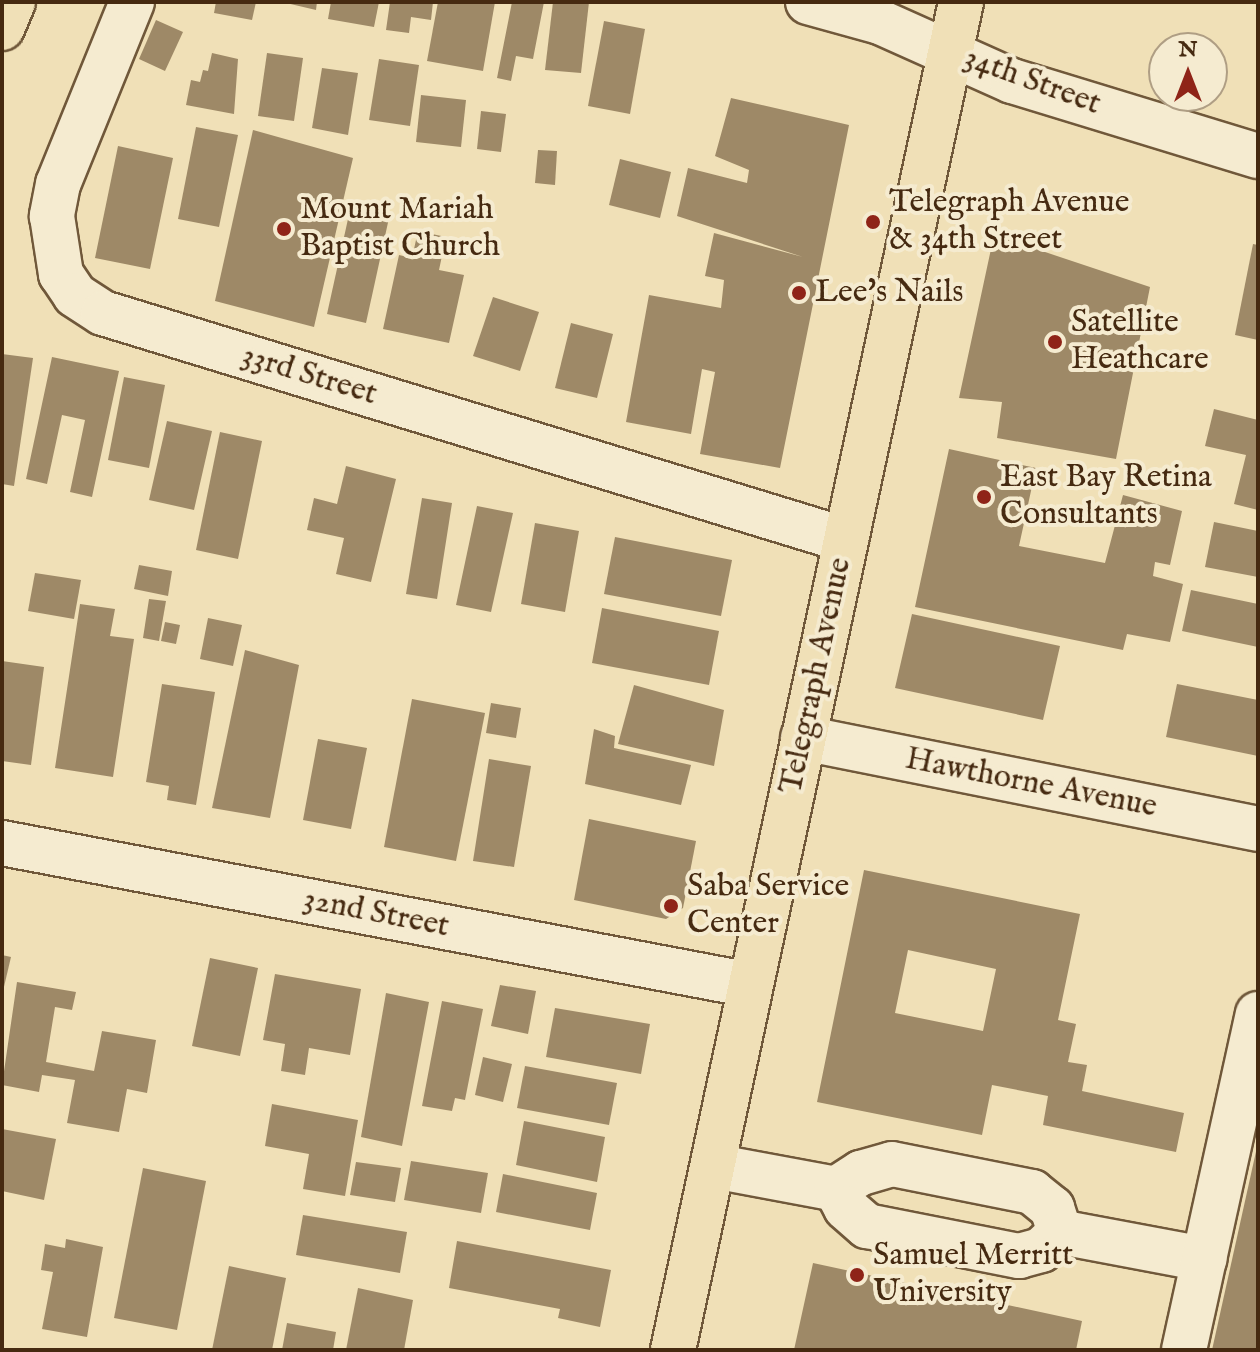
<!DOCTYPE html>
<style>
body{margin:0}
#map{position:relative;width:1260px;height:1352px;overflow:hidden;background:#f0e0b7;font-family:"IM FELL English",serif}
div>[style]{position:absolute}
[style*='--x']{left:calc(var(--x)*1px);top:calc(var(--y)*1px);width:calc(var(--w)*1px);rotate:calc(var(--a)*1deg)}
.building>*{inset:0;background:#9e8967}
.roads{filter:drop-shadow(2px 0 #70583a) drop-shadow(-2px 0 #70583a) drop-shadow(0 2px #70583a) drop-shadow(0 -2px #70583a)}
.minor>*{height:44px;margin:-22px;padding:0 22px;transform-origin:22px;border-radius:22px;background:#f5ebd0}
.major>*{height:44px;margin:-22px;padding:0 22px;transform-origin:22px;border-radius:22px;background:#f0e0b7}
.highway>*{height:44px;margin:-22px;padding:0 22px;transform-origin:22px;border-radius:22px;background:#f0e0b7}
.dots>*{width:22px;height:22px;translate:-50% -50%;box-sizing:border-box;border:4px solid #f5ebd0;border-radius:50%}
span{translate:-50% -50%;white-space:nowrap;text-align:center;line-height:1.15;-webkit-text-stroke:8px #f5ebd0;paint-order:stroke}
.street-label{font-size:32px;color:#462a11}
.poi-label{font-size:32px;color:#462a11}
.left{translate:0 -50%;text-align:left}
.frame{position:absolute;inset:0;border:4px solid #462a11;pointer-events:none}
.north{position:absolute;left:1148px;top:32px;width:80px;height:80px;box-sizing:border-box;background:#f5ebd0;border:2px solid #af9e84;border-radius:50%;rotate:0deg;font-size:22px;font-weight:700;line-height:32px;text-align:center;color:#462a11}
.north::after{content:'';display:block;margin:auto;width:28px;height:36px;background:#8f2418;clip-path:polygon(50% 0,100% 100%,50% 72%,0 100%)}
</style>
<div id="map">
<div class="building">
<div style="clip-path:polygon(216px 2px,256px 2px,252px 20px,214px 13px)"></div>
<div style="clip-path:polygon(282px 2px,317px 2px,316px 10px)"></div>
<div style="clip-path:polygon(331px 2px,379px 2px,374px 27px,328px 19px)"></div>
<div style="clip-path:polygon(390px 2px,433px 2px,431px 20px,411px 17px,409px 33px,386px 30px)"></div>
<div style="clip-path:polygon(438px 2px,495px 2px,483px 71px,427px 61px)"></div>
<div style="clip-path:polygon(512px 2px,544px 2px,533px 59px,516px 56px,511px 81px,497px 78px)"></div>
<div style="clip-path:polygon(553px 2px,589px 2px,581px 73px,545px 70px)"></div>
<div style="clip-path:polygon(156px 20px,183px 32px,165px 71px,139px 59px)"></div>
<div style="clip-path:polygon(604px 21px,645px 29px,630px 114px,588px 106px)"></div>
<div style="clip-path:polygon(212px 53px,238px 59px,234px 114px,186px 105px,191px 80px,200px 82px,203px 70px,208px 71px)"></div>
<div style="clip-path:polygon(267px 53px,303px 58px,294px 121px,258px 116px)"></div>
<div style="clip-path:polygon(379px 59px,419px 65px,410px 126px,369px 120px)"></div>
<div style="clip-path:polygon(322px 68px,358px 73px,348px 135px,312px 128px)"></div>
<div style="clip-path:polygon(421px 95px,466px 100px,461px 147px,416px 142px)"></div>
<div style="clip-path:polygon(731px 98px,849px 125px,780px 468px,700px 454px,715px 372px,702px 369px,691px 434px,626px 422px,649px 295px,721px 308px,724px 280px,705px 276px,714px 233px,803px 257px,677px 216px,688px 168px,747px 183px,749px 170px,715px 156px)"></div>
<div style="clip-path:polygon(481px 111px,506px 114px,501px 152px,477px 149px)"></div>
<div style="clip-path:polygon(196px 127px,238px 135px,219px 227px,178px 219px)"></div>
<div style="clip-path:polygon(253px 130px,353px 158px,314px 327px,215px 301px)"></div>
<div style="clip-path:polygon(118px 146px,173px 158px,150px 269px,95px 258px)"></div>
<div style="clip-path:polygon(538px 150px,557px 151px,555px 185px,535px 183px)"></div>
<div style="clip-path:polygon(620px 159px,671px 172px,660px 218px,609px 205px)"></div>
<div style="clip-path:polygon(350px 210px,389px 218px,366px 323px,327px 314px)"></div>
<div style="clip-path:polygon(418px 231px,446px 237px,439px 270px,464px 275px,449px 343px,383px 329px,399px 255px,412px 258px)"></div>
<div style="clip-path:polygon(994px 235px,1150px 287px,1116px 459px,997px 438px,1002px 402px,959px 398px)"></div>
<div style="clip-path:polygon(1253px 244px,1258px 245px,1258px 340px,1235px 335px)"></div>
<div style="clip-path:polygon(493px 297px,539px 312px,520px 371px,473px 356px)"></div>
<div style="clip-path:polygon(571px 323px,613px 334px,597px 398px,555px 388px)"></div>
<div style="clip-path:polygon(2px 354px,33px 358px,14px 486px,2px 484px)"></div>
<div style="clip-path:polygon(52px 357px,119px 371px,92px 497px,70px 492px,85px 420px,62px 415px,47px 484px,26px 479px)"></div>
<div style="clip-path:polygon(124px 377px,165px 385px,149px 468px,108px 460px)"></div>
<div style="clip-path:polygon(1214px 409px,1258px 420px,1258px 510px,1234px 504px,1246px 455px,1205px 446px)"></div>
<div style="clip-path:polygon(167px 421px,212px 431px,194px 510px,149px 500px)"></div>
<div style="clip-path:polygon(220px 432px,262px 441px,238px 559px,196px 550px)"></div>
<div style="clip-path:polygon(949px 449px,1036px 468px,1019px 546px,1105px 563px,1123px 495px,1182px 511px,1170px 565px,1155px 562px,1153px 576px,1183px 584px,1170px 642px,1127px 634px,1123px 650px,915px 607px)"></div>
<div style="clip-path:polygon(346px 466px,396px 479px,371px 582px,336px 574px,344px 538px,307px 530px,314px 498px,337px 504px)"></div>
<div style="clip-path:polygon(422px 498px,452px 503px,437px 599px,406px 594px)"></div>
<div style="clip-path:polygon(477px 506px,513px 513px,491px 612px,456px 605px)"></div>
<div style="clip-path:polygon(1214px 522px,1258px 531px,1258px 577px,1205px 567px)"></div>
<div style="clip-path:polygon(535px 523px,579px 531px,565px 612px,521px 604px)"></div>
<div style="clip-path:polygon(615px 537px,732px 560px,721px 616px,604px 594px)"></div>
<div style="clip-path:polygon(139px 565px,172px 571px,168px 596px,134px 589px)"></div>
<div style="clip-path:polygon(35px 573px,81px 580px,74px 619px,28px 611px)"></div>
<div style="clip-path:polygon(1191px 590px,1258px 604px,1258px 647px,1182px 631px)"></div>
<div style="clip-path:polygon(149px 599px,166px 601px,159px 641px,143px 638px)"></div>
<div style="clip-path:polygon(80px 604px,115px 609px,110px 636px,134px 639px,113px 777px,55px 768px)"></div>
<div style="clip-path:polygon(602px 608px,719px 631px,709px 685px,592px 663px)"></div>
<div style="clip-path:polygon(912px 614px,1060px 646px,1043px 720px,895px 688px)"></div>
<div style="clip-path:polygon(208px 618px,242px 625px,233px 666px,200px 659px)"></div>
<div style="clip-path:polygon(165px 622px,180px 625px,176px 644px,161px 641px)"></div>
<div style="clip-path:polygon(245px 650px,299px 665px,270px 818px,212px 808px)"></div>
<div style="clip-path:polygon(2px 661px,44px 667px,31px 765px,2px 761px)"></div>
<div style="clip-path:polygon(162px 684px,215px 692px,196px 805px,167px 800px,169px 786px,146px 782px)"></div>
<div style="clip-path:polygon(1177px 684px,1258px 700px,1258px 756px,1166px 737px)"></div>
<div style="clip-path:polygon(634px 685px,724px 710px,714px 766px,618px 744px)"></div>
<div style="clip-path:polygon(412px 699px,485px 713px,456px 861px,384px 847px)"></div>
<div style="clip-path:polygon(491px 703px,521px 708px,516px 738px,486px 733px)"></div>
<div style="clip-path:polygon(594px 729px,615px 736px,614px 748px,691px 765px,681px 805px,585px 784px)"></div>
<div style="clip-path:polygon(318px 739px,367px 748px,351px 829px,303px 820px)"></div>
<div style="clip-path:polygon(489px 759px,531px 766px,514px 867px,473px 861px)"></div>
<div style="clip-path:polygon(589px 819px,696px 841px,683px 908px,666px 919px,574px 900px)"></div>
<div style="clip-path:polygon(evenodd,864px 870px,1080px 914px,1058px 1020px,1076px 1024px,1068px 1062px,1087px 1065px,1082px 1091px,1184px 1113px,1176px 1152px,1043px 1125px,1048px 1096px,992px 1085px,982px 1135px,817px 1102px,864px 870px,908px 950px,996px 969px,983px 1031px,895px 1013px,908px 950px)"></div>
<div style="clip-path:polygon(2px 955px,11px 957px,3px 991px,2px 991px)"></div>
<div style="clip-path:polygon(210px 958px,258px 968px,240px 1056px,192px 1046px)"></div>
<div style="clip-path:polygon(275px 974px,361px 989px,350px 1055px,309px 1048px,305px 1075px,281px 1071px,285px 1044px,263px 1040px)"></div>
<div style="clip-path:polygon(17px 982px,76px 992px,72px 1010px,55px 1007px,46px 1062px,94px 1071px,102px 1031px,156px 1040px,147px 1093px,127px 1089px,119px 1132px,67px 1123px,75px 1080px,42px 1075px,39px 1092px,2px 1085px)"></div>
<div style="clip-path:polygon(500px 985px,536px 991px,528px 1034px,491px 1026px)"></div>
<div style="clip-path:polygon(386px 993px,429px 1002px,402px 1146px,361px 1137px)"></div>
<div style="clip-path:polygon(442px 1001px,483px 1009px,465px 1100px,455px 1098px,452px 1111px,422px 1106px)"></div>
<div style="clip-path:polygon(555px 1008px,650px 1024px,641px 1074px,546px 1057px)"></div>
<div style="clip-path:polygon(483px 1057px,512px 1064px,503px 1102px,475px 1095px)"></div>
<div style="clip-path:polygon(525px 1066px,617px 1083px,609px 1125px,517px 1108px)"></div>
<div style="clip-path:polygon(272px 1104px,358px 1120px,345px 1196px,303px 1189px,309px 1154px,265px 1146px)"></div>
<div style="clip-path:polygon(524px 1121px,605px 1137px,597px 1182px,516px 1165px)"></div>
<div style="clip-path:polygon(2px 1129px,56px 1139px,44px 1200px,2px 1191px)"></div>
<div style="clip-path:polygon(1257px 1147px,1258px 1350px,1212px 1350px)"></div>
<div style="clip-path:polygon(411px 1161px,488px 1173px,481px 1213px,404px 1200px)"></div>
<div style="clip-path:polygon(356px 1162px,401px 1168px,395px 1202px,350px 1195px)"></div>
<div style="clip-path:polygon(143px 1168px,206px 1181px,177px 1330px,114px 1318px)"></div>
<div style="clip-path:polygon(503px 1174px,597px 1193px,590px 1230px,496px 1212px)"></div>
<div style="clip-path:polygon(303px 1215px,407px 1232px,400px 1273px,296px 1255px)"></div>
<div style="clip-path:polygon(66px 1239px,103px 1247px,87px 1337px,42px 1329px,53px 1272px,41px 1270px,45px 1244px,65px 1248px)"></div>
<div style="clip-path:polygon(457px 1241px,611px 1270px,600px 1327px,558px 1318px,560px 1309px,449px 1288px)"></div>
<div style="clip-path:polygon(813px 1263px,1082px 1321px,1076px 1350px,794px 1350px)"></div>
<div style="clip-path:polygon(229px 1266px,286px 1278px,272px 1350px,212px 1350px)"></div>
<div style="clip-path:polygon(358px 1288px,413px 1300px,404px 1350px,346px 1350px)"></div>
<div style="clip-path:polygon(287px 1323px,336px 1332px,333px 1350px,282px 1350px)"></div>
</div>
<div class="roads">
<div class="minor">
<div style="--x:132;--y:2;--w:196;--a:112.1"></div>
<div style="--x:58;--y:184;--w:33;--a:101"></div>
<div style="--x:52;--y:216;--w:59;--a:81.2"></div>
<div style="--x:61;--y:274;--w:25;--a:56"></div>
<div style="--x:75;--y:295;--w:33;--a:33"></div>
<div style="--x:103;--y:313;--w:777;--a:16.99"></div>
<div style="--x:808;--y:2;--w:75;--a:15.5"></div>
<div style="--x:880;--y:22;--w:145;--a:24.1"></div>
<div style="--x:1012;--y:81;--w:257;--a:17"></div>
<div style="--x:803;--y:738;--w:464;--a:11.3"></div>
<div style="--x:2;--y:843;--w:762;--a:10.74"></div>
<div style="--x:713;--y:1166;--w:125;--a:10.6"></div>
<div style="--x:836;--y:1189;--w:30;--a:-33"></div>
<div style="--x:861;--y:1173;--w:32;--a:-16"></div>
<div style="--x:892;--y:1164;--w:143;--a:11.3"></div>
<div style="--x:1032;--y:1192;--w:26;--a:39"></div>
<div style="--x:1052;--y:1208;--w:25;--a:72"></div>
<div style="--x:836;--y:1189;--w:21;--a:62"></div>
<div style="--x:846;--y:1208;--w:28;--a:41"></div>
<div style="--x:867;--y:1226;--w:155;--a:11.2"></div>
<div style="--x:1019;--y:1256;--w:23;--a:-15"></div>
<div style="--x:1041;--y:1250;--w:26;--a:-43"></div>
<div style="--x:1060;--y:1232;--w:147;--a:10.6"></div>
<div style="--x:1184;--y:1350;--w:344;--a:-77.6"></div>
</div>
<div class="major">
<div style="--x:673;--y:1350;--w:1378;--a:-77.94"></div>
</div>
<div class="highway">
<div style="--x:2;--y:28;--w:28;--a:-67"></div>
</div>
</div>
<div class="dots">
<div style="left:873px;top:222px;background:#8f2418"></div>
<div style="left:284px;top:229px;background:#8f2418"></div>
<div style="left:799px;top:293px;background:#8f2418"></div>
<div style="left:1055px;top:342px;background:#8f2418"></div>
<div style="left:984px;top:497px;background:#8f2418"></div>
<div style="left:671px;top:906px;background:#8f2418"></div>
<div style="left:857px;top:1275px;background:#8f2418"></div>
</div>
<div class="street-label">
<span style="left:1032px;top:82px;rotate:20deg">34th Street</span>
<span style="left:309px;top:376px;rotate:17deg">33rd Street</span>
<span style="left:817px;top:676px;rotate:-78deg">Telegraph Avenue</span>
<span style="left:1031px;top:784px;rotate:11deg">Hawthorne Avenue</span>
<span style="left:376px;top:914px;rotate:11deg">32nd Street</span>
</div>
<div class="poi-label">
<span class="left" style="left:889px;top:222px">Telegraph Avenue<br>&amp; 34th Street</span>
<span class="left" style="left:300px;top:229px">Mount Mariah<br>Baptist Church</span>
<span class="left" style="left:815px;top:293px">Lee's Nails</span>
<span class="left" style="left:1071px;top:342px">Satellite<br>Heathcare</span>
<span class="left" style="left:1000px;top:497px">East Bay Retina<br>Consultants</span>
<span class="left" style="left:687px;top:906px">Saba Service<br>Center</span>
<span class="left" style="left:873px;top:1275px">Samuel Merritt<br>University</span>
</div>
<div class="frame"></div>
<div class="north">N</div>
</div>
